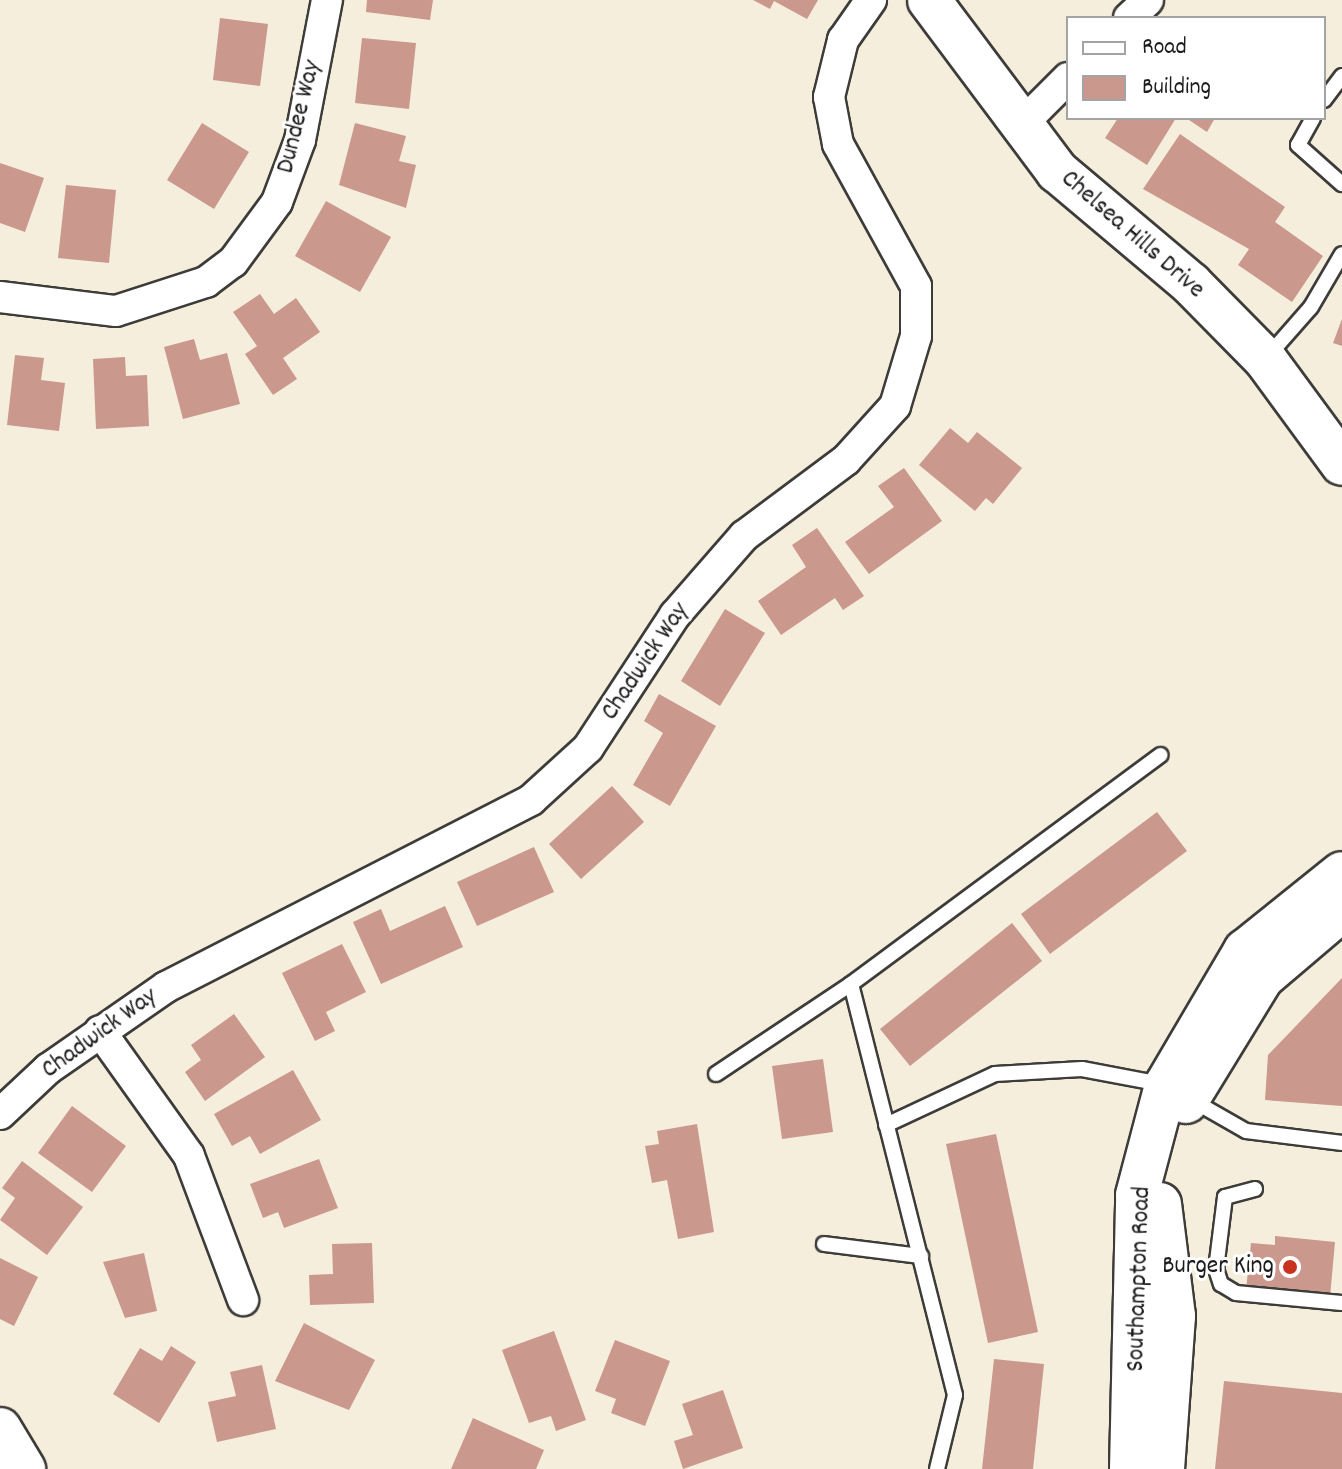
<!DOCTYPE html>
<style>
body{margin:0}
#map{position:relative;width:1342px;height:1469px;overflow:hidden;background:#f5eedc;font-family:Dekko,sans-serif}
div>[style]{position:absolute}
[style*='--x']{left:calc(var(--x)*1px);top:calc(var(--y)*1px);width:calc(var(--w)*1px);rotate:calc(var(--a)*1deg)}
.building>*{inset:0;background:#ca988c}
.roads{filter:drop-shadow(2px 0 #3d3c39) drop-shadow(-2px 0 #3d3c39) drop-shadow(0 2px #3d3c39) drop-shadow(0 -2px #3d3c39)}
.lane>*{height:14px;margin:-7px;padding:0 7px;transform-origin:7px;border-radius:7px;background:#fff}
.street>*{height:30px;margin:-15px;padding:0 15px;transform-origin:15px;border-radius:15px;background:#fff}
.secondary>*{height:42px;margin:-21px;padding:0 21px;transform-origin:21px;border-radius:21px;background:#fff}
.dots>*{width:22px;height:22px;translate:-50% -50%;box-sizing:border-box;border:4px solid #fff;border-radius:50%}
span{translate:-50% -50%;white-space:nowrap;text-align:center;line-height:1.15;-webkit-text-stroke:6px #fff;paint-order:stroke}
.street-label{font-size:26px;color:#1c1c1c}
.poi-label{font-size:26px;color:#1c1c1c}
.right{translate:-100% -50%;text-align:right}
.legend{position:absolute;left:1066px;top:16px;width:260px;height:104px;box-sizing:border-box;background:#fff;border:2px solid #a4a4a4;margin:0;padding:10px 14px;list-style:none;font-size:24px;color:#1c1c1c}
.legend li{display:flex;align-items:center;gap:16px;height:40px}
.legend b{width:40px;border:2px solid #a4a4a4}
</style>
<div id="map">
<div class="building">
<div style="clip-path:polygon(367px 0,433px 0,430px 20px,366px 12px)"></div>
<div style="clip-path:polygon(753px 0,818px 0,807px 19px,774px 1px,770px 9px)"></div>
<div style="clip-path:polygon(220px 18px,268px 24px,260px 86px,213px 80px)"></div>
<div style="clip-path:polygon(362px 38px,416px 43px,409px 109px,355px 103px)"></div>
<div style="clip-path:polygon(1118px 118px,1176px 118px,1147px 165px,1105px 138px)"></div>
<div style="clip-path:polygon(1186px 118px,1215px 118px,1207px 132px)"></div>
<div style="clip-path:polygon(202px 123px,249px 152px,214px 209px,167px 180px)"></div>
<div style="clip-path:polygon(355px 123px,406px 136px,399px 161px,416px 165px,406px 208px,339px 185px)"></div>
<div style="clip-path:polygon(1180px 134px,1285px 207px,1275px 222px,1323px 256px,1292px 302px,1238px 265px,1249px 249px,1143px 189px)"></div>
<div style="clip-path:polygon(0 163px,44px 178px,25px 232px,0 223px)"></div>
<div style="clip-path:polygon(66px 185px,116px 190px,109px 263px,58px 258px)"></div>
<div style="clip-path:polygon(326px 201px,391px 237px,360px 292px,295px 256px)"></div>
<div style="clip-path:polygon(260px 294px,274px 314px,296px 298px,320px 332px,283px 358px,297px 379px,273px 395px,245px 354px,257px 346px,233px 312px)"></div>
<div style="clip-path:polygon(1342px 319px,1342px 346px,1333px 343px)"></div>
<div style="clip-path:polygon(194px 339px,200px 360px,227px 353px,240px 404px,183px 419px,164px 347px)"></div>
<div style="clip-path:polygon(15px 355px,44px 358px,41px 380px,65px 383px,59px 431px,7px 425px)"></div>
<div style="clip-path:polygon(125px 357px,126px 376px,147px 375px,149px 426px,96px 429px,93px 359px)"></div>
<div style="clip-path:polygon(950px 428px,968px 443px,977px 432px,1022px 468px,993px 504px,986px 498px,975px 511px,919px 465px)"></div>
<div style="clip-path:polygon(904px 468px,942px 521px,869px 574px,845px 542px,894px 507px,878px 486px)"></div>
<div style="clip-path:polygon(817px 528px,864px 596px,843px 610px,835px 598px,781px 635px,758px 601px,806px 567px,792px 545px)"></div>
<div style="clip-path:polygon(725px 609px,765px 633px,720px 706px,681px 681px)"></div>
<div style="clip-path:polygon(659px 694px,716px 726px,670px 806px,633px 785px,663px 733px,644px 721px)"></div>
<div style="clip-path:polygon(612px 786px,644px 822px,581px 879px,549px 844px)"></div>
<div style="clip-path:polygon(1157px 812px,1187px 851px,1050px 954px,1021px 914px)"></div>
<div style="clip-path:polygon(534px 847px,554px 892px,477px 926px,457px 882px)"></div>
<div style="clip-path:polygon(445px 906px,463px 947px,381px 984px,353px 922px,381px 909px,390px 931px)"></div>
<div style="clip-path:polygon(1012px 923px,1042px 961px,910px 1066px,880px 1029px)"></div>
<div style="clip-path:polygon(342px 944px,366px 992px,326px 1012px,335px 1031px,315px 1041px,282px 973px)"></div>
<div style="clip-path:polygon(1342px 978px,1342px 1106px,1265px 1100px,1268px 1055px)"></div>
<div style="clip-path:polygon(234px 1014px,265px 1057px,205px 1101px,185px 1072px,201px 1060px,191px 1045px)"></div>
<div style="clip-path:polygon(823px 1059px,833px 1132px,782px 1139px,772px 1066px)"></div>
<div style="clip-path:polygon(293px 1070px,321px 1120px,260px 1154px,250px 1136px,232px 1146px,214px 1114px)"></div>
<div style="clip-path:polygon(72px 1106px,126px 1146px,92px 1192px,38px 1153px)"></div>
<div style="clip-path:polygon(697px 1124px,714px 1232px,678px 1239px,667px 1180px,652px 1183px,645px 1146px,659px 1144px,657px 1131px)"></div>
<div style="clip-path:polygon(996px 1134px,1038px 1332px,988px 1343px,946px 1144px)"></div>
<div style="clip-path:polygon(319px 1159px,338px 1208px,284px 1228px,278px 1212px,263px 1218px,250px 1184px)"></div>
<div style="clip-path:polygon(22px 1161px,83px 1207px,47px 1255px,0 1220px,15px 1198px,2px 1188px)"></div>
<div style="clip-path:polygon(1275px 1236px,1335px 1242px,1330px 1297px,1246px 1290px,1251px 1243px,1275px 1245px)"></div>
<div style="clip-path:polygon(372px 1243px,374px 1303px,310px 1305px,309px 1275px,333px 1274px,332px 1244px)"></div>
<div style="clip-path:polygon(144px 1253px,157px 1311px,125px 1318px,103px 1262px)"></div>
<div style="clip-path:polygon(0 1258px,38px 1277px,14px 1326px,0 1319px)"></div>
<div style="clip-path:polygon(304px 1323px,375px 1360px,349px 1410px,275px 1381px)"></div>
<div style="clip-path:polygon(554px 1331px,586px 1420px,556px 1431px,551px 1416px,529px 1423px,502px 1350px)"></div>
<div style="clip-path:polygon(615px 1340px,670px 1361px,645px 1426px,611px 1413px,616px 1399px,595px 1391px)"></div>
<div style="clip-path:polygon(171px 1346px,196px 1362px,159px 1423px,113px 1394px,140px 1348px,162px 1361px)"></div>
<div style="clip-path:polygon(994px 1359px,1044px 1364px,1033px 1469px,982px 1469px)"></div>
<div style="clip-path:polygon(262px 1365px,276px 1429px,217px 1442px,208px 1402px,236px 1396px,230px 1372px)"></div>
<div style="clip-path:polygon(1224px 1381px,1342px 1393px,1342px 1469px,1215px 1469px)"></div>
<div style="clip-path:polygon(723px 1390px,743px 1448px,683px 1469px,674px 1441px,693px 1435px,682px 1404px)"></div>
<div style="clip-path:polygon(473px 1418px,544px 1450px,536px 1469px,451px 1469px)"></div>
</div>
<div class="roads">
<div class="lane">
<div style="--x:1324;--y:100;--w:30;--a:-53"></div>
<div style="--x:1313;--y:118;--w:31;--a:119"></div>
<div style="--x:1298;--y:145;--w:59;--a:41.6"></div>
<div style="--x:1268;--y:356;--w:65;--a:-48.7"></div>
<div style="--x:1311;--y:307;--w:61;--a:-59.7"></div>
<div style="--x:716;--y:1074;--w:162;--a:-33.7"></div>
<div style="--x:1190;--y:1099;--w:64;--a:29.7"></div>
<div style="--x:1246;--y:1131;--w:97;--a:7.1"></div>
<div style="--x:886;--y:1125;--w:120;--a:-25.1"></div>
<div style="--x:995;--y:1074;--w:87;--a:-3.3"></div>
<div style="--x:1082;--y:1069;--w:80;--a:10.8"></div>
<div style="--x:1255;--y:1189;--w:31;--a:165"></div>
<div style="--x:1225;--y:1197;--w:73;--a:97.1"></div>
<div style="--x:1216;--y:1269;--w:16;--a:72"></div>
<div style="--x:1221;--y:1284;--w:17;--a:31"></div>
<div style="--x:1236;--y:1293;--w:106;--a:5.4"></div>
<div style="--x:824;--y:1244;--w:98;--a:7.1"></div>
<div style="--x:937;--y:1469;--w:76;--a:-76.3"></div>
<div style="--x:955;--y:1395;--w:424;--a:-104.2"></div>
<div style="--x:851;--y:984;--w:385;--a:-36.5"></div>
</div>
<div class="street">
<div style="--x:1129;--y:18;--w:26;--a:-43"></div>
<div style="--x:1022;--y:124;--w:65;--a:-45"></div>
<div style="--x:0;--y:297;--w:117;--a:6.9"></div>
<div style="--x:116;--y:311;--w:95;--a:-17.9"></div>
<div style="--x:206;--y:282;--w:34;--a:-37"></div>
<div style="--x:233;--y:262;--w:74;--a:-53.7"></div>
<div style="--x:277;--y:202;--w:66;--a:-69.6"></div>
<div style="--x:300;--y:140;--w:143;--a:-79.1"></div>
<div style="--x:100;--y:1031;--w:153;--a:54.5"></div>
<div style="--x:189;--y:1156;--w:154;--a:69.4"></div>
<div style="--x:0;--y:1114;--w:66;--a:-43.2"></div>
<div style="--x:48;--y:1069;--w:144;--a:-34.8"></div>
<div style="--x:166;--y:987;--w:410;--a:-27.1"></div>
<div style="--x:531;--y:800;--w:77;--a:-42.4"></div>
<div style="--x:588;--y:748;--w:159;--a:-56.8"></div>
<div style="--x:675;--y:615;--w:105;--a:-48.9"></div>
<div style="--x:744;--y:536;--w:127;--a:-36.7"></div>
<div style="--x:846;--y:460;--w:73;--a:-47.8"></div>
<div style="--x:895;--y:406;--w:73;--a:-73.3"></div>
<div style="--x:916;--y:336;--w:50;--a:-90"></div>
<div style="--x:916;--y:286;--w:162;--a:-118.8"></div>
<div style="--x:838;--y:144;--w:48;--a:-100.8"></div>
<div style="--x:829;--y:97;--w:59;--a:-76.2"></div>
<div style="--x:843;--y:40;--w:49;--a:-55"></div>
</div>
<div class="secondary">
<div style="--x:929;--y:0;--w:214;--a:53.2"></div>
<div style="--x:1057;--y:171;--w:175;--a:40.1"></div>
<div style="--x:1191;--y:284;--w:105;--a:45.4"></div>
<div style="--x:1265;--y:359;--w:130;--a:53.7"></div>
<div style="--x:1186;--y:1102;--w:145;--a:-58.5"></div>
<div style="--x:1262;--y:978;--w:105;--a:-40.4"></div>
<div style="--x:1160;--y:1204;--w:113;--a:82.9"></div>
<div style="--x:1174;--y:1316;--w:153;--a:94.1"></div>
<div style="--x:0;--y:1429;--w:47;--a:59"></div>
<div style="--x:1131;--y:1469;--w:274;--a:-88.7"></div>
<div style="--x:1137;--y:1195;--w:114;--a:-75.2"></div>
<div style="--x:1166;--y:1085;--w:156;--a:-59.5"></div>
<div style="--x:1245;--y:951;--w:124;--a:-38.8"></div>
</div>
</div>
<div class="dots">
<div style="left:1290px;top:1267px;background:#c8321e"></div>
</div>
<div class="street-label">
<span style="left:300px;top:117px;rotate:-76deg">Dundee Way</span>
<span style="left:1132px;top:235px;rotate:41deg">Chelsea Hills Drive</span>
<span style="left:646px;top:662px;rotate:-56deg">Chadwick Way</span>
<span style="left:100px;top:1034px;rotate:-36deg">Chadwick Way</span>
<span style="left:1140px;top:1279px;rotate:-88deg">Southampton Road</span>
</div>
<div class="poi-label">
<span class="right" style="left:1274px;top:1267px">Burger King</span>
</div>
<ul class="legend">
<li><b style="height:10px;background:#fff"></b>Road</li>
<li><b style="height:22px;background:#ca988c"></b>Building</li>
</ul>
</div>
